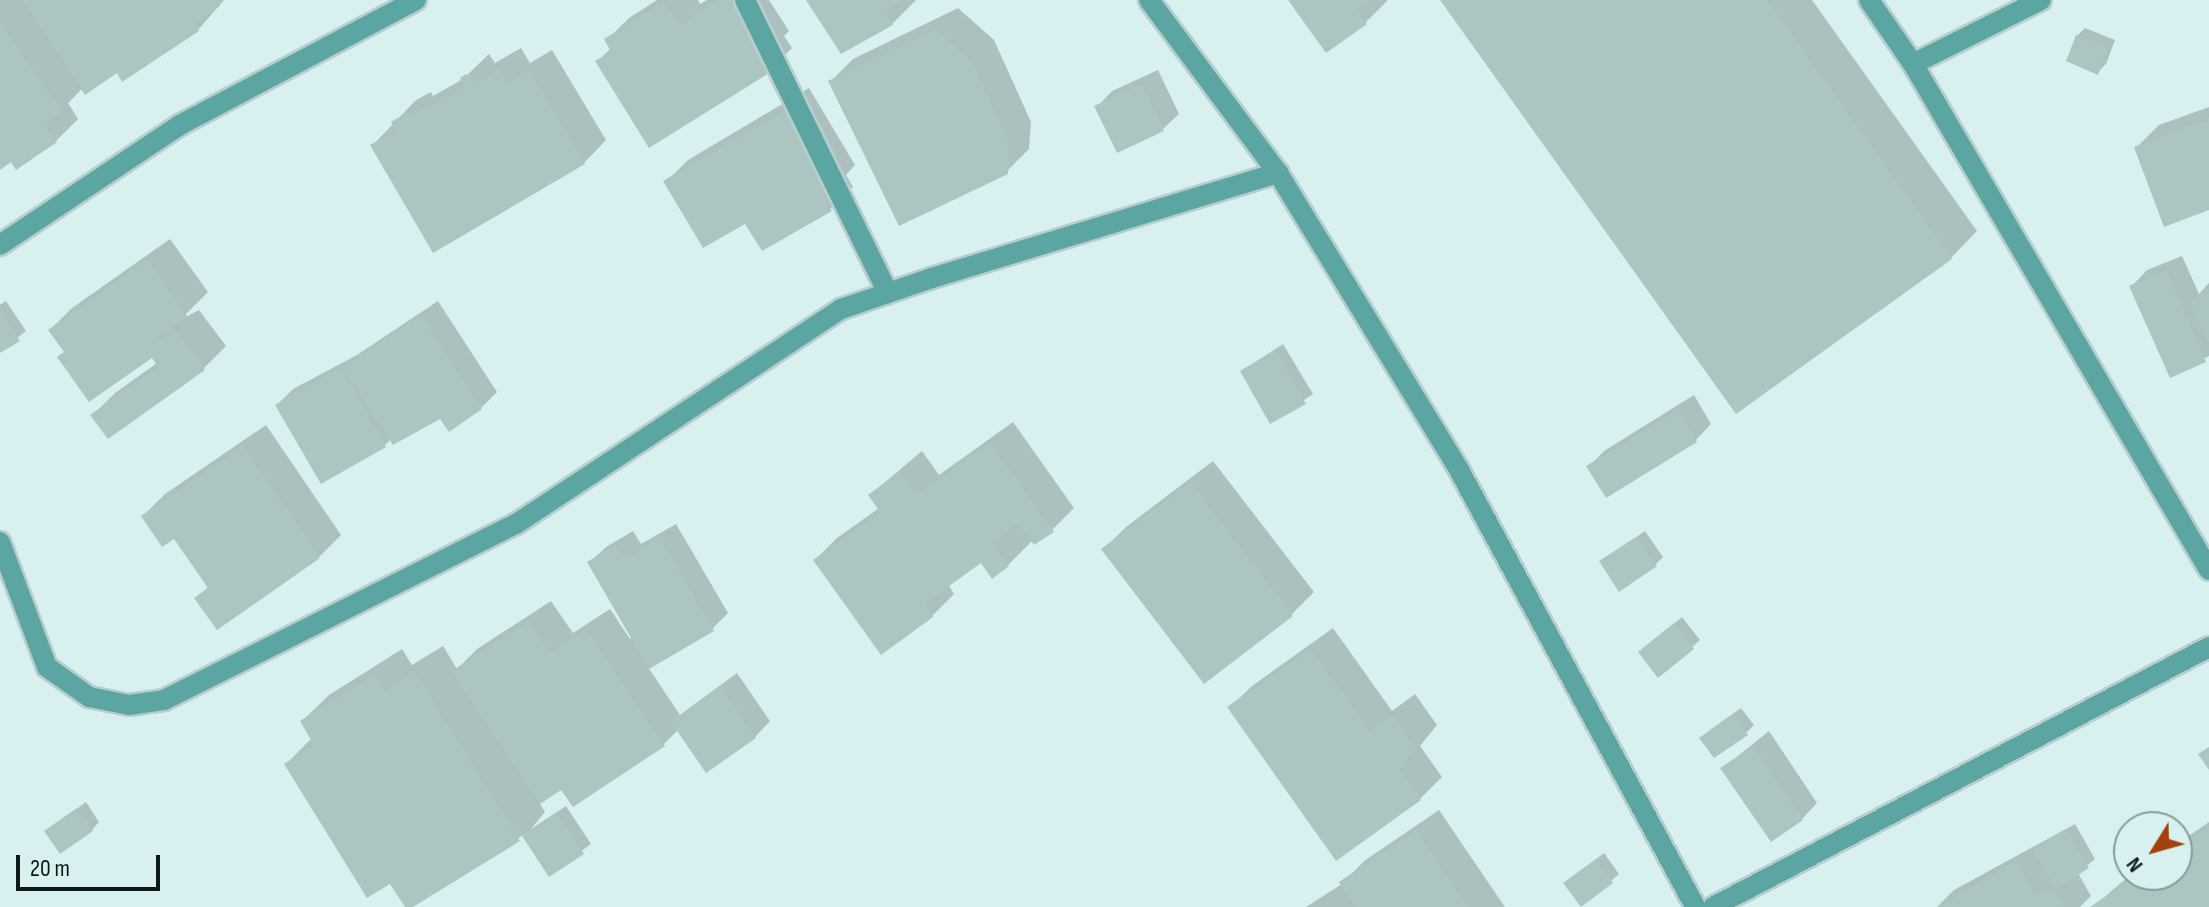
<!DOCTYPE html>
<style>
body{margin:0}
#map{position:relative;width:2209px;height:907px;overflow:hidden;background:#d8f1f0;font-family:"Sofia Sans Condensed",sans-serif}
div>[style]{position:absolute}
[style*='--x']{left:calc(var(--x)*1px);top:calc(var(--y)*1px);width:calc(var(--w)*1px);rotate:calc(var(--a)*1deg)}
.shadow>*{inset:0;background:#0003}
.building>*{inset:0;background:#acc5c3}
.roads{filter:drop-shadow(2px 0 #b8cecd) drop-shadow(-2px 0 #b8cecd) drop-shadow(0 2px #b8cecd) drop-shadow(0 -2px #b8cecd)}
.minor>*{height:20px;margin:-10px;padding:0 10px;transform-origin:10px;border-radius:10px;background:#5ba6a3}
span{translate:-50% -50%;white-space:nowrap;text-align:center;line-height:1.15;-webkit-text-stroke:6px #d8f1f0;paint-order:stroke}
.north{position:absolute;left:2113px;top:811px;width:80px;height:80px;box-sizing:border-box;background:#d8f1f0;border:2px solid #889a9a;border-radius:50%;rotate:233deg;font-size:22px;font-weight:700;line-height:32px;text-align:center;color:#0f1818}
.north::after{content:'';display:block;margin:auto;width:28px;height:36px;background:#a4410c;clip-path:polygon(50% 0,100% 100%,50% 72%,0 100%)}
.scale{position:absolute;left:16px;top:855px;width:144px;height:36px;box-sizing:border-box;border:4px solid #0f1818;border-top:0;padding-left:10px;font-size:24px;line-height:28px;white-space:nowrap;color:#0f1818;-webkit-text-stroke:6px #d8f1f0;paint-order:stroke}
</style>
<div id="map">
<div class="shadow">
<div style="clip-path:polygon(0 0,224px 0,198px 30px,83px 88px,68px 103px,78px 119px,56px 141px,0 167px)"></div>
<div style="clip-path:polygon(657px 0,698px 0,700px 4px,707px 0,769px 0,789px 31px,784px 36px,792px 48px,770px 70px,598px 61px,611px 48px,607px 40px,629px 18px)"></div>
<div style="clip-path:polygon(809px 0,916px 0,892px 24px)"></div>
<div style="clip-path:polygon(1291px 0,1387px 0,1387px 1px,1365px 23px)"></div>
<div style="clip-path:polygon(1443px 0,1812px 0,1977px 231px,1951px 258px)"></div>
<div style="clip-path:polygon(958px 8px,994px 40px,1031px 122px,1029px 149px,1006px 172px,831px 81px,853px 59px)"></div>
<div style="clip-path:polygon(2085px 28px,2115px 40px,2106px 64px,2098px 72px,2077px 36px)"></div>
<div style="clip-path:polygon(521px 48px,530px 63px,552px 50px,606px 140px,584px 163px,372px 146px,416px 100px,431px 92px,433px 96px,463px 79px,489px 54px,495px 63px)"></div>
<div style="clip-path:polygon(1158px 70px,1179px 114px,1163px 129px,1118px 151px,1097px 107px,1112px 91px)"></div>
<div style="clip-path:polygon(809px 88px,855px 165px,846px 175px,853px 187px,830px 209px,746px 221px,666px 182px,688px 160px)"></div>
<div style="clip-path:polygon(2209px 107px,2209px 208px,2136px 148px,2159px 125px)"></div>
<div style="clip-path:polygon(170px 239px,208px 292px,180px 320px,199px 310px,226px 346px,204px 368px,93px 415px,115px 393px,157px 363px,153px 355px,66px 351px,50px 330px,72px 308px)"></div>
<div style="clip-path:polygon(2182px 256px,2199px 294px,2209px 283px,2209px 356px,2171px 375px,2132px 286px,2147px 270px)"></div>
<div style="clip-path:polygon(6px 301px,26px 331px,0 351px,0 305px)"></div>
<div style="clip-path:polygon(438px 301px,497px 392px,481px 408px,440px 416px,392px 438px,384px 446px,277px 405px,293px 389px,357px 355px)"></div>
<div style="clip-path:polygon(1283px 344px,1313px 394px,1271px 422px,1242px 371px)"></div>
<div style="clip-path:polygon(1694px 395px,1711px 424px,1696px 440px,1589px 467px,1604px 451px)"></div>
<div style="clip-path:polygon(1013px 422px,1074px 508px,1052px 530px,1033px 540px,1008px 565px,981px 560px,948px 584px,954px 594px,932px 616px,815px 560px,837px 538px,879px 508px,870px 495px,922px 451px,939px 475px)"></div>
<div style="clip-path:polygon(266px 425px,341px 535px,319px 557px,197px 598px,209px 586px,175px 536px,143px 516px,165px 494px)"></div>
<div style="clip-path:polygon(1213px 461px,1314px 592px,1292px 614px,1204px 681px,1104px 549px,1126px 527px)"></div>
<div style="clip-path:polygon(676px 524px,728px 613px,712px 629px,648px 667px,680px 715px,737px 673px,770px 721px,755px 737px,679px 729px,663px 745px,562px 788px,539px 802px,545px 812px,531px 829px,566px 806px,591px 844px,549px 875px,523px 835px,408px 907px,391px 881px,286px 764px,312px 738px,302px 721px,329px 695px,402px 649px,412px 665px,443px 646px,457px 669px,477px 649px,551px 601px,573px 633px,610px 609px,630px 639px,633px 637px,590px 562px,606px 547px,633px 531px,641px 544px)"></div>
<div style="clip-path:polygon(1645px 531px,1663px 557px,1655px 565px,1602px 561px)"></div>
<div style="clip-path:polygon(1682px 617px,1700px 640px,1692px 647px,1648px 645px)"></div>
<div style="clip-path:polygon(1333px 628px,1392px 711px,1415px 694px,1437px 725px,1420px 746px,1442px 777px,1420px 799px,1229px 708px,1252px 686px)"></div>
<div style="clip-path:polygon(1741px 708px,1754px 725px,1746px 733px,1710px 730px)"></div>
<div style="clip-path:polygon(1769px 731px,1817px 803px,1802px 819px,1723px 768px)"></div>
<div style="clip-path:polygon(86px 802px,99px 822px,92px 830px,46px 832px)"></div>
<div style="clip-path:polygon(1439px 810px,1505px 907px,1306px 907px,1342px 884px,1364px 861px)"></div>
<div style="clip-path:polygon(2209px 822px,2209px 907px,2093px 907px,2130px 875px,2177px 875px,2177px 844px)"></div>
<div style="clip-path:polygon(2075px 824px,2095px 859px,2078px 873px,2091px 896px,2080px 907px,1937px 907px,1954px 890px)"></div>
<div style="clip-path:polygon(1604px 853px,1619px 874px,1611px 881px,1565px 883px)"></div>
</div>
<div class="building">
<div style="clip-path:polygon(22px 0,216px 0,220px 6px,195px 24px,199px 31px,122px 82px,117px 73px,85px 95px)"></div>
<div style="clip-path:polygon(718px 0,734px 0,768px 55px,771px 72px,649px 148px,595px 61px,611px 52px,604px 39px,664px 2px,678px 25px)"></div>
<div style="clip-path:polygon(806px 0,904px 0,885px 12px,893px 25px,841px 54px)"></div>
<div style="clip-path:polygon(1288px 0,1369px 0,1356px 10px,1367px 24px,1326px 53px)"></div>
<div style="clip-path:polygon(1440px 0,1767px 0,1952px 259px,1736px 414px)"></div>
<div style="clip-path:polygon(0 22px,62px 112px,45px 124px,57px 142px,16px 170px,11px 162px,0 170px)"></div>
<div style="clip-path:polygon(935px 29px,972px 62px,1010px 145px,1008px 174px,899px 226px,828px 81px)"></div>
<div style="clip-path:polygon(2076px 35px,2108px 48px,2098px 75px,2066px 61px)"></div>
<div style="clip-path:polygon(498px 69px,507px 84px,529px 71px,585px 164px,433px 253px,370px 145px,390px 134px,392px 138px,398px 135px,391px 122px,408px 112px,411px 116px,465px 87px,460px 78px,466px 74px,473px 84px)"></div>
<div style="clip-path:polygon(1142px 84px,1164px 131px,1117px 153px,1094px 106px)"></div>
<div style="clip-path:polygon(787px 109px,834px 189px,823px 195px,832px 211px,762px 251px,745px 224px,703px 248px,663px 181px)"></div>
<div style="clip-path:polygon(2209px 119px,2209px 210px,2164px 227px,2134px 147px)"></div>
<div style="clip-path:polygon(147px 259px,187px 316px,157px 338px,160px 341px,176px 330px,205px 370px,108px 439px,90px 415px,158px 367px,152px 358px,89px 402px,57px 357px,64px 352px,48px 330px)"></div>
<div style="clip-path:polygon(2166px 270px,2206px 362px,2170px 378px,2129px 286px)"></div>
<div style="clip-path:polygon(2209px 291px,2209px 344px,2189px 300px)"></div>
<div style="clip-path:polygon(0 311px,20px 341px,0 353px)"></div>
<div style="clip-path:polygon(421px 315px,482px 409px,449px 432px,440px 419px,393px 445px,343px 367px)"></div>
<div style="clip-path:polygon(1275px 350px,1306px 404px,1270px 424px,1240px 371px)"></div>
<div style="clip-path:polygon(340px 367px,386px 447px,321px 484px,275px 405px)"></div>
<div style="clip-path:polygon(1678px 410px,1697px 442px,1606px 498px,1586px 466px)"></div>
<div style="clip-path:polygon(990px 443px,1054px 532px,1034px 545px,1018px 523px,992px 542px,1009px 566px,992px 579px,981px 563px,924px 604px,933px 617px,881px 655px,813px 560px,880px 512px,868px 495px,899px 472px,916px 495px)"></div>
<div style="clip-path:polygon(243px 446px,320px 558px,217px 630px,194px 598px,208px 588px,174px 539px,162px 547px,141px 516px)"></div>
<div style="clip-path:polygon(1190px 482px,1293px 616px,1204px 684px,1101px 549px)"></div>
<div style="clip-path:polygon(1636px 537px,1657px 566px,1619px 592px,1599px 561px)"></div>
<div style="clip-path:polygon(660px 538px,714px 631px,649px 669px,587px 562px,616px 545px,625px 559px)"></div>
<div style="clip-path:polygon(529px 621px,550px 654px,587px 629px,665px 746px,573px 807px,561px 790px,540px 804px,452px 671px)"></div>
<div style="clip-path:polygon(1674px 623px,1694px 649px,1658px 678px,1638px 652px)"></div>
<div style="clip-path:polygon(1311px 648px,1369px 731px,1393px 715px,1416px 749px,1400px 769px,1421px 800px,1336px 861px,1227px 707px)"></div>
<div style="clip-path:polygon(415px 672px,520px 841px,413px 907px,405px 907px,390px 884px,367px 898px,284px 764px,314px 745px,300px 721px,375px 674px,385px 691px)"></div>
<div style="clip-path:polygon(721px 687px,756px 738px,706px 773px,671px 722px)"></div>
<div style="clip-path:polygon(1733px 714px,1748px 735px,1714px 758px,1699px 738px)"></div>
<div style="clip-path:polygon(1753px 746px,1803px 820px,1771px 842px,1720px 768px)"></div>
<div style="clip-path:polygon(2209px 747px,2209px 770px,2198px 754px)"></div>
<div style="clip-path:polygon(77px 808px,93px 831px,60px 854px,44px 831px)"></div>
<div style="clip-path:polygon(557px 812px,584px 854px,549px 877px,522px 836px)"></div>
<div style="clip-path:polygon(2209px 828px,2209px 907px,2090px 907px,2138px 875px,2177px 875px,2177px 849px)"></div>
<div style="clip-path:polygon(1416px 830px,1468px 907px,1356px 907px,1339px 882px)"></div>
<div style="clip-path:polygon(2066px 830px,2089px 868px,2056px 889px,2033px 850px)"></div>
<div style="clip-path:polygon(1596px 859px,1613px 883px,1581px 907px,1563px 883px)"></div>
<div style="clip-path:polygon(2016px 861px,2036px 896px,2051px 887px,2063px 907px,1938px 907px)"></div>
</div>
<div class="roads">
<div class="minor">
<div style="--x:745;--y:0;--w:326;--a:64"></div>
<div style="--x:1149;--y:0;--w:216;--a:53.3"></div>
<div style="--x:1278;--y:173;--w:346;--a:58.6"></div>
<div style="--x:1458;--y:468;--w:499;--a:61.6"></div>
<div style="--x:1869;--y:0;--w:78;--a:55.5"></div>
<div style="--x:1913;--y:64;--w:586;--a:59.67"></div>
<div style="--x:1913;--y:64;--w:143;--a:-26.6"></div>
<div style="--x:0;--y:245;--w:216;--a:-33.7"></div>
<div style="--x:180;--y:125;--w:267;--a:-27.9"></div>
<div style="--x:0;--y:542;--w:134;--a:69.4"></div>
<div style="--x:47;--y:667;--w:52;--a:35.5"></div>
<div style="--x:89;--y:697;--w:41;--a:11.3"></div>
<div style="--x:129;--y:705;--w:35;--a:-8"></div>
<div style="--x:164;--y:700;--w:394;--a:-26.6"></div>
<div style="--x:516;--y:524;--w:390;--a:-33.5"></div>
<div style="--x:841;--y:309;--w:96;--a:-18.8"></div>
<div style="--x:932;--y:278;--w:362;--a:-16.9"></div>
<div style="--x:1713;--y:907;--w:560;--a:-27.66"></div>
</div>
</div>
<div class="north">N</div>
<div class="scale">20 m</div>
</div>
